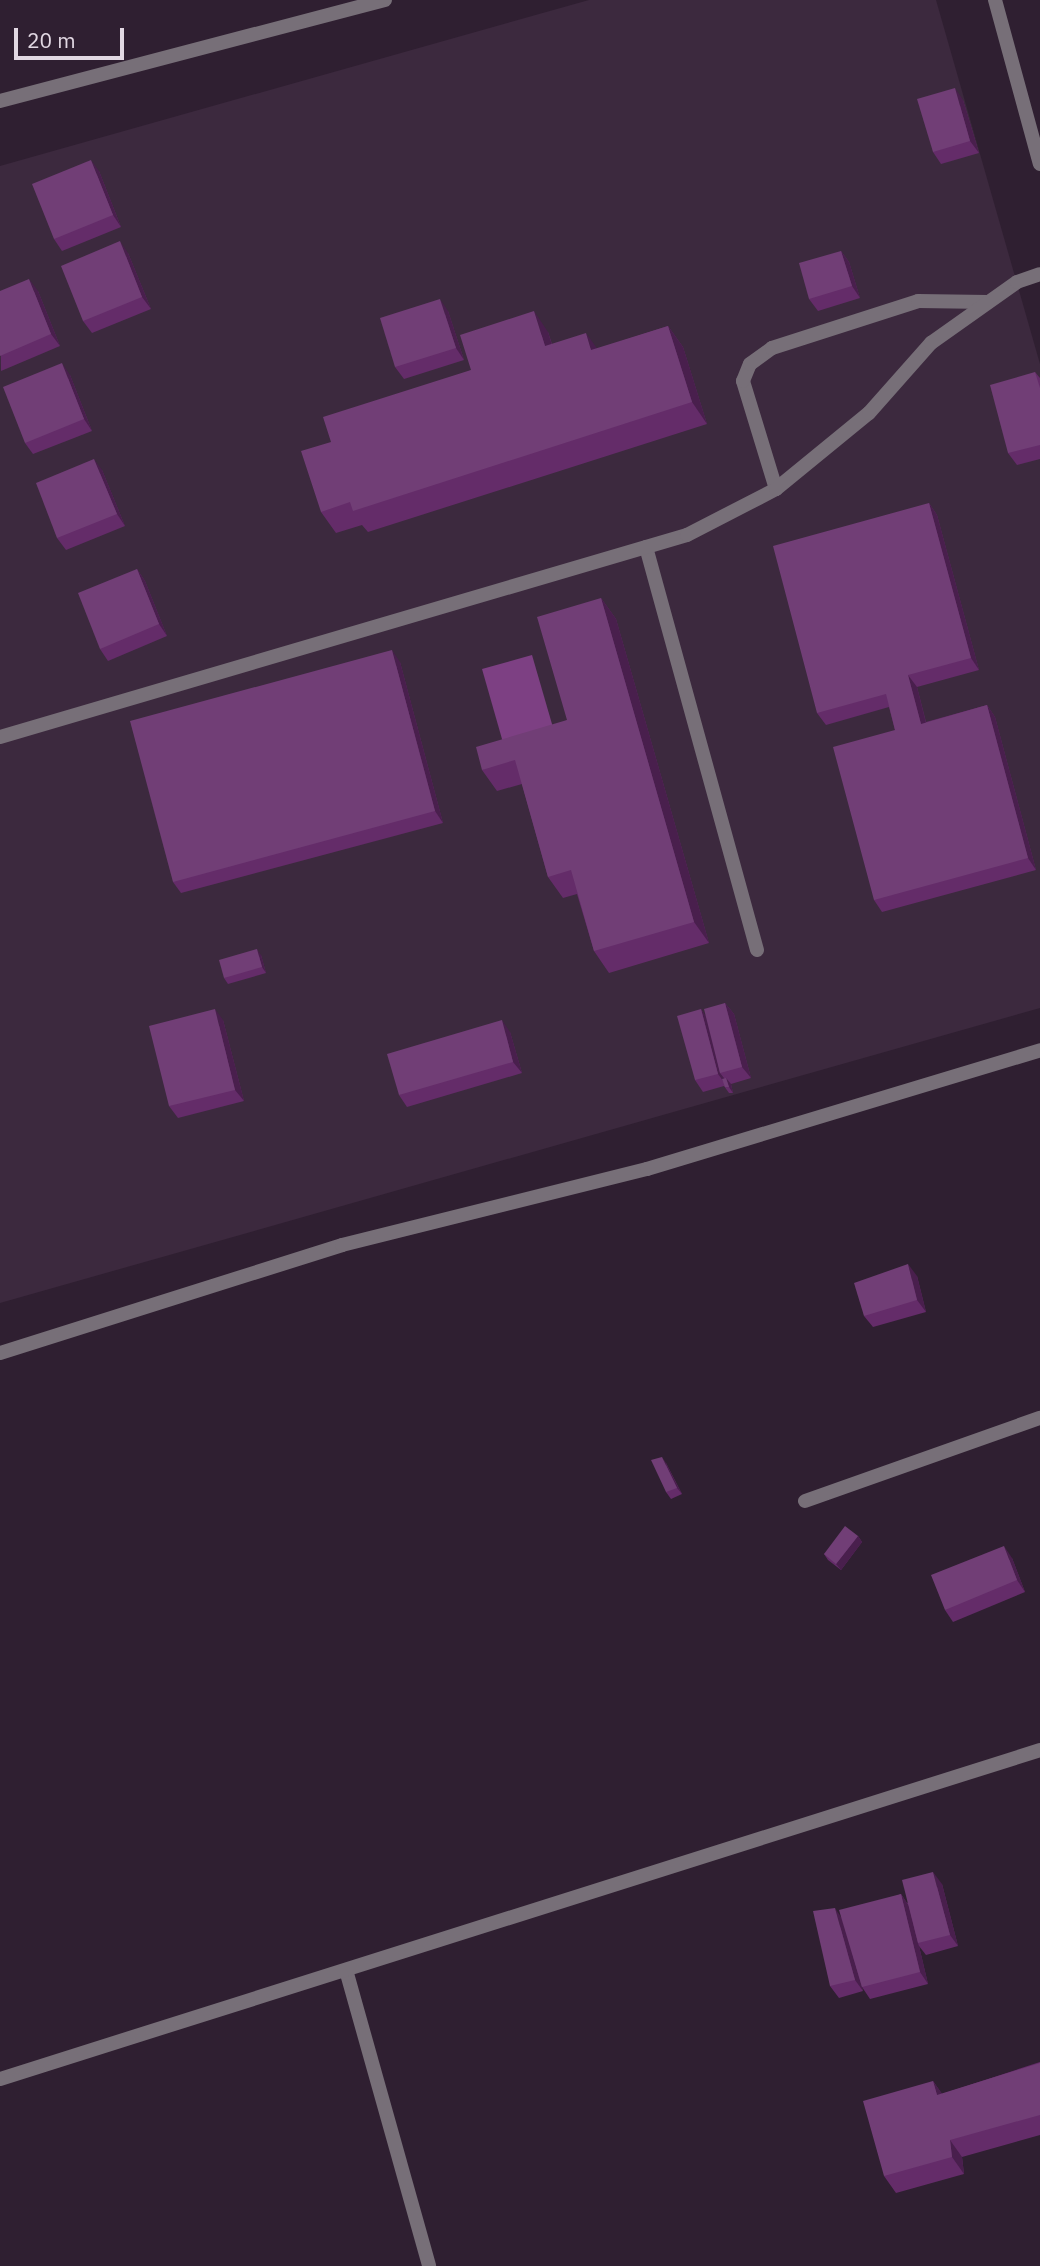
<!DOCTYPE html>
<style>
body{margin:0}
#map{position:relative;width:1040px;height:2266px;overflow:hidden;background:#2f1f31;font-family:"IBM Plex Sans",sans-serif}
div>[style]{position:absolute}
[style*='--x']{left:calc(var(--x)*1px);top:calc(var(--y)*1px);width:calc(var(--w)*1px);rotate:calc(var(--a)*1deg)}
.built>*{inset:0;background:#3c293e}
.water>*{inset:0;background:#7d4083}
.lane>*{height:14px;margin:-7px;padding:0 7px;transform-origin:7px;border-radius:7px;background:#776f78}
.street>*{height:14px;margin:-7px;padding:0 7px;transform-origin:7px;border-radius:7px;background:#776f78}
.wall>*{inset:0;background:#642c69}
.shaded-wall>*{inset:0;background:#491f4d}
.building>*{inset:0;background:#713e76}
span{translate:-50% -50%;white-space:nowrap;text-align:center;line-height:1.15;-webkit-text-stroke:6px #2f1f31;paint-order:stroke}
.scale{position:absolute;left:14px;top:28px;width:110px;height:32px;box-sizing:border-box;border:4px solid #e2d8e3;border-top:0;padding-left:9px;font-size:21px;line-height:24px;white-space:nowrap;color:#e2d8e3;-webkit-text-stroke:5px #2f1f31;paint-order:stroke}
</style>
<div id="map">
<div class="built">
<div style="clip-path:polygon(589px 0,936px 0,1040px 364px,1040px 1008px,0 1303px,0 166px)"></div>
</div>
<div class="water">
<div style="clip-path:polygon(532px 655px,554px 731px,504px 746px,482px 669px)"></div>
</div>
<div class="lane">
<div style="--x:776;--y:489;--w:113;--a:-107"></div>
<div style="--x:743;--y:381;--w:18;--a:-68"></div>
<div style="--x:750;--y:364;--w:27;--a:-36"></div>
<div style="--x:772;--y:348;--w:153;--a:-17.8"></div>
<div style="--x:918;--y:301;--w:70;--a:0.8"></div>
<div style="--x:646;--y:547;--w:418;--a:74.6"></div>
<div style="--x:0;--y:737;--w:716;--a:-16.39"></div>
<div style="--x:687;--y:535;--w:100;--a:-27.3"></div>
<div style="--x:776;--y:489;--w:120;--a:-39.3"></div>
<div style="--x:869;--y:413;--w:94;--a:-48.5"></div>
<div style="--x:931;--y:343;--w:105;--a:-35.3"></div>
<div style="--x:1017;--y:282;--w:24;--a:-19"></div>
</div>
<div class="street">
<div style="--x:995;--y:0;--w:170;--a:74.7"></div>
<div style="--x:0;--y:101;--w:398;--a:-14.7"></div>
<div style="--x:0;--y:1353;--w:359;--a:-17.5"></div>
<div style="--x:342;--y:1245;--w:314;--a:-14"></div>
<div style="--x:647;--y:1169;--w:411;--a:-16.8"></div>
<div style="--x:805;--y:1501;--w:249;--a:-19.5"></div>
<div style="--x:346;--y:1970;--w:307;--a:74.3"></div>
<div style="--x:0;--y:2079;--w:1091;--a:-17.55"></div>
</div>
<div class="wall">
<div style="clip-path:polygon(963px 100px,979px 153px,941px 164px,933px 152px)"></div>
<div style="clip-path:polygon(99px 171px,121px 227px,62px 251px,54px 239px)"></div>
<div style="clip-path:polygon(841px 251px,849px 262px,860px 298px,818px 311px,809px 299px)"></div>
<div style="clip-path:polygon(128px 253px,151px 309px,92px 333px,83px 321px)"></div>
<div style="clip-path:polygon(0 291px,38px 291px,60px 346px,1px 371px)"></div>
<div style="clip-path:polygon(448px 311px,464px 360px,404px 379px,395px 367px)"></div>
<div style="clip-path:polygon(668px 326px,683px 347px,707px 424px,368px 532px,362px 525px,336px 533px,321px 512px,331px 442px,471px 370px,548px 332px,552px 344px,597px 349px)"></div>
<div style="clip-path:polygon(1035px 372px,1040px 378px,1040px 459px,1017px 465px,1008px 453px)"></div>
<div style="clip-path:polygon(70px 375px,92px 431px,33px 454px,25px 443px)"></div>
<div style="clip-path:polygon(102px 470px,125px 526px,66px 550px,57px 538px)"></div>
<div style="clip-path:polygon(929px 503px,937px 515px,979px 670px,917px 687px,926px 722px,987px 705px,995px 717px,1036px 870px,882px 912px,874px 900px,895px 730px,889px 707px,826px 725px,817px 713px)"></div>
<div style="clip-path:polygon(137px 569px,145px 581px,167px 636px,108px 661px,100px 649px)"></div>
<div style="clip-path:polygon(601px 598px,616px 619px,709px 943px,609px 973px,594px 951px,577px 894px,563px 898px,548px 877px,522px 784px,497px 791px,482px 770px,567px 720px)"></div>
<div style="clip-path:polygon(400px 662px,443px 823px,181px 893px,173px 882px)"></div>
<div style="clip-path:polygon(261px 955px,266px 973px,228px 984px,224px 978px)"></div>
<div style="clip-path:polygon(725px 1003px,734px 1014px,751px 1078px,731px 1084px,733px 1093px,729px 1093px,724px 1086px,703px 1092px,695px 1080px,701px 1009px,705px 1016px)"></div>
<div style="clip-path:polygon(223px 1020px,244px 1101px,178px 1118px,169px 1106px)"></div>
<div style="clip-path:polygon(510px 1032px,522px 1073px,407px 1107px,399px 1095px)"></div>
<div style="clip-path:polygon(917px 1276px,926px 1312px,873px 1327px,864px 1316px)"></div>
<div style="clip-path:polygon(666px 1463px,682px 1494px,671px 1499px,666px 1492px)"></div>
<div style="clip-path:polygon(858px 1536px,862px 1542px,841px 1570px,828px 1560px,824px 1554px)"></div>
<div style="clip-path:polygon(1012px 1558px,1025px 1592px,953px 1622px,945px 1610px)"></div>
<div style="clip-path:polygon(942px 1884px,958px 1946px,926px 1955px,919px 1946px,928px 1984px,870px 1999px,862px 1987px,856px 1967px,863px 1991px,839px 1998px,830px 1986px,842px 1918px,901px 1894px,907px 1903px)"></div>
<div style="clip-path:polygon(1040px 2062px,1040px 2135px,962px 2157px,964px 2174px,896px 2193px,884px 2176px,933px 2081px,942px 2094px)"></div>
</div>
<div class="shaded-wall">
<div style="clip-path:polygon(955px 88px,963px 100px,979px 153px,970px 141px)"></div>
<div style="clip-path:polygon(91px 160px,99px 171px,121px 227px,113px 215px)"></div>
<div style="clip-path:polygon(120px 241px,128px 253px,151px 309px,142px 297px)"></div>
<div style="clip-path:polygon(841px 251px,849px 262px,860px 298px,852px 286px)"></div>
<div style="clip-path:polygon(29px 279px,38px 291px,60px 346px,51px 334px)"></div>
<div style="clip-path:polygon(440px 299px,448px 311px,464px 360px,456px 348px)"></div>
<div style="clip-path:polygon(534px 311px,548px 332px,559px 368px,545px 346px)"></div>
<div style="clip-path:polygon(668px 326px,683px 347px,707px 424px,692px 402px)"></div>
<div style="clip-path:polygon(586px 333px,601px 354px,591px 350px)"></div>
<div style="clip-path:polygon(62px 363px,70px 375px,92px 431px,84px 419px)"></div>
<div style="clip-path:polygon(94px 459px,102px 470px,125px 526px,117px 514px)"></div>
<div style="clip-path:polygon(929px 503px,937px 515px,979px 670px,971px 658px)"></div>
<div style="clip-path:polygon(137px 569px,145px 581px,167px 636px,159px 624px)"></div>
<div style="clip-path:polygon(601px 598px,616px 619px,709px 943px,694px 922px)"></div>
<div style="clip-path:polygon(392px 650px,400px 662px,443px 823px,435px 811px)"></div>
<div style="clip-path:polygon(908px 675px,917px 687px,929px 735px,921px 724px)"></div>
<div style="clip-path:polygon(987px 705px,995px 717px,1036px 870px,1028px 858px)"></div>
<div style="clip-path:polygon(257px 949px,261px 955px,266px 973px,262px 967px)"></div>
<div style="clip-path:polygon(725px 1003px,734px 1014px,751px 1078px,742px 1067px)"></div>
<div style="clip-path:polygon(215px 1009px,223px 1020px,244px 1101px,235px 1090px)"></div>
<div style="clip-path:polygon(701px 1009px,709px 1021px,720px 1073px,724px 1078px,726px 1085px,718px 1074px)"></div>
<div style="clip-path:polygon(502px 1020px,510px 1032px,522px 1073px,513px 1062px)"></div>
<div style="clip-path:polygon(726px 1078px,731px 1084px,733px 1093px,729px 1087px)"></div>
<div style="clip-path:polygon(908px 1264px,917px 1276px,926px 1312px,917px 1300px)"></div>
<div style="clip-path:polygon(662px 1457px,666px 1463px,682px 1494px,677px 1488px)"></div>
<div style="clip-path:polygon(858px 1536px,862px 1542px,841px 1570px,836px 1564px)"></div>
<div style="clip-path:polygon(1004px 1546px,1012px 1558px,1025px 1592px,1017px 1580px)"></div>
<div style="clip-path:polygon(933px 1872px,942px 1884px,958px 1946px,950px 1935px)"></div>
<div style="clip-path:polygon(901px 1894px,909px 1906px,918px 1943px,919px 1946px,928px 1984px,920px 1972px)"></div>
<div style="clip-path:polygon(835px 1908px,843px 1920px,863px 1991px,855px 1980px)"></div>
<div style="clip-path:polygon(933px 2081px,945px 2098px,937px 2095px)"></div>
<div style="clip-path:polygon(950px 2140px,962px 2157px,964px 2174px,952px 2157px)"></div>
</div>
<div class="building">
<div style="clip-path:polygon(955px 88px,970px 141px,933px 152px,917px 99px)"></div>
<div style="clip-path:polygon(91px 160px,113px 215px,54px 239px,32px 184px)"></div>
<div style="clip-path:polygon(120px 241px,142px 297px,83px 321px,61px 266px)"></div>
<div style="clip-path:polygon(841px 251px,852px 286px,809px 299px,799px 263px)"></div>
<div style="clip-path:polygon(29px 279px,51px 334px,0 356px,0 291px)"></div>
<div style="clip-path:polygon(440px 299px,456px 348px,395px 367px,380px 318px)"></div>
<div style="clip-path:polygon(534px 311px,545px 346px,586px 333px,591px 350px,668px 326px,692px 402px,353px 511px,350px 502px,321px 512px,301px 451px,331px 442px,323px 417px,471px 370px,460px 335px)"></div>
<div style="clip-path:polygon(62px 363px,84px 419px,25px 443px,3px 387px)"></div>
<div style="clip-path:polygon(1035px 372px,1040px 388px,1040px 445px,1008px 453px,990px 385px)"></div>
<div style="clip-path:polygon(94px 459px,117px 514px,57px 538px,36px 483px)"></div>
<div style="clip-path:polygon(929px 503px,971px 658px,908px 675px,921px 724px,987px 705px,1028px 858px,874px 900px,833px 747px,895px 730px,886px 694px,817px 713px,773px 546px)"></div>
<div style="clip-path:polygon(137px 569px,159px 624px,100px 649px,78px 593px)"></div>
<div style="clip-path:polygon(601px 598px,694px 922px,594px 951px,571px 870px,548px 877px,515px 760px,482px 770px,476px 747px,567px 720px,537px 617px)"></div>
<div style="clip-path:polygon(392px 650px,435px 811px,173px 882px,130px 721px)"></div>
<div style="clip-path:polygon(257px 949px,262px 967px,224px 978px,219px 960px)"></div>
<div style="clip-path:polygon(725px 1003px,742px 1067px,720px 1073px,704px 1009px)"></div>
<div style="clip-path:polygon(215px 1009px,235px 1090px,169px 1106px,149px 1026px)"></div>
<div style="clip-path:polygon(701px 1009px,718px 1074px,695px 1080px,677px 1016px)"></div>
<div style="clip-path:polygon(502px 1020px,513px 1062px,399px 1095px,387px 1054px)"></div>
<div style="clip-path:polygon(726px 1078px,729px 1087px,725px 1087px,722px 1079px)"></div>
<div style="clip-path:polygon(908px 1264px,917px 1300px,864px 1316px,854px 1283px)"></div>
<div style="clip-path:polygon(662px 1457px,677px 1488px,666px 1492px,651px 1460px)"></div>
<div style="clip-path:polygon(845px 1526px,858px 1536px,836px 1564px,824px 1554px)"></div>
<div style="clip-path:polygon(1004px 1546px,1017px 1580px,945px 1610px,931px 1575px)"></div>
<div style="clip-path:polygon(933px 1872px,950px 1935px,918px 1943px,902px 1880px)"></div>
<div style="clip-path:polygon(901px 1894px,920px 1972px,862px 1987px,839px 1910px)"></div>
<div style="clip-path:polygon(835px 1908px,855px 1980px,830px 1986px,813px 1911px)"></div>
<div style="clip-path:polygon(1040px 2063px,1040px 2115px,950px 2140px,952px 2157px,884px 2176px,863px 2101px,933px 2081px,937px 2095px)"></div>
</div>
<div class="scale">20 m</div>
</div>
